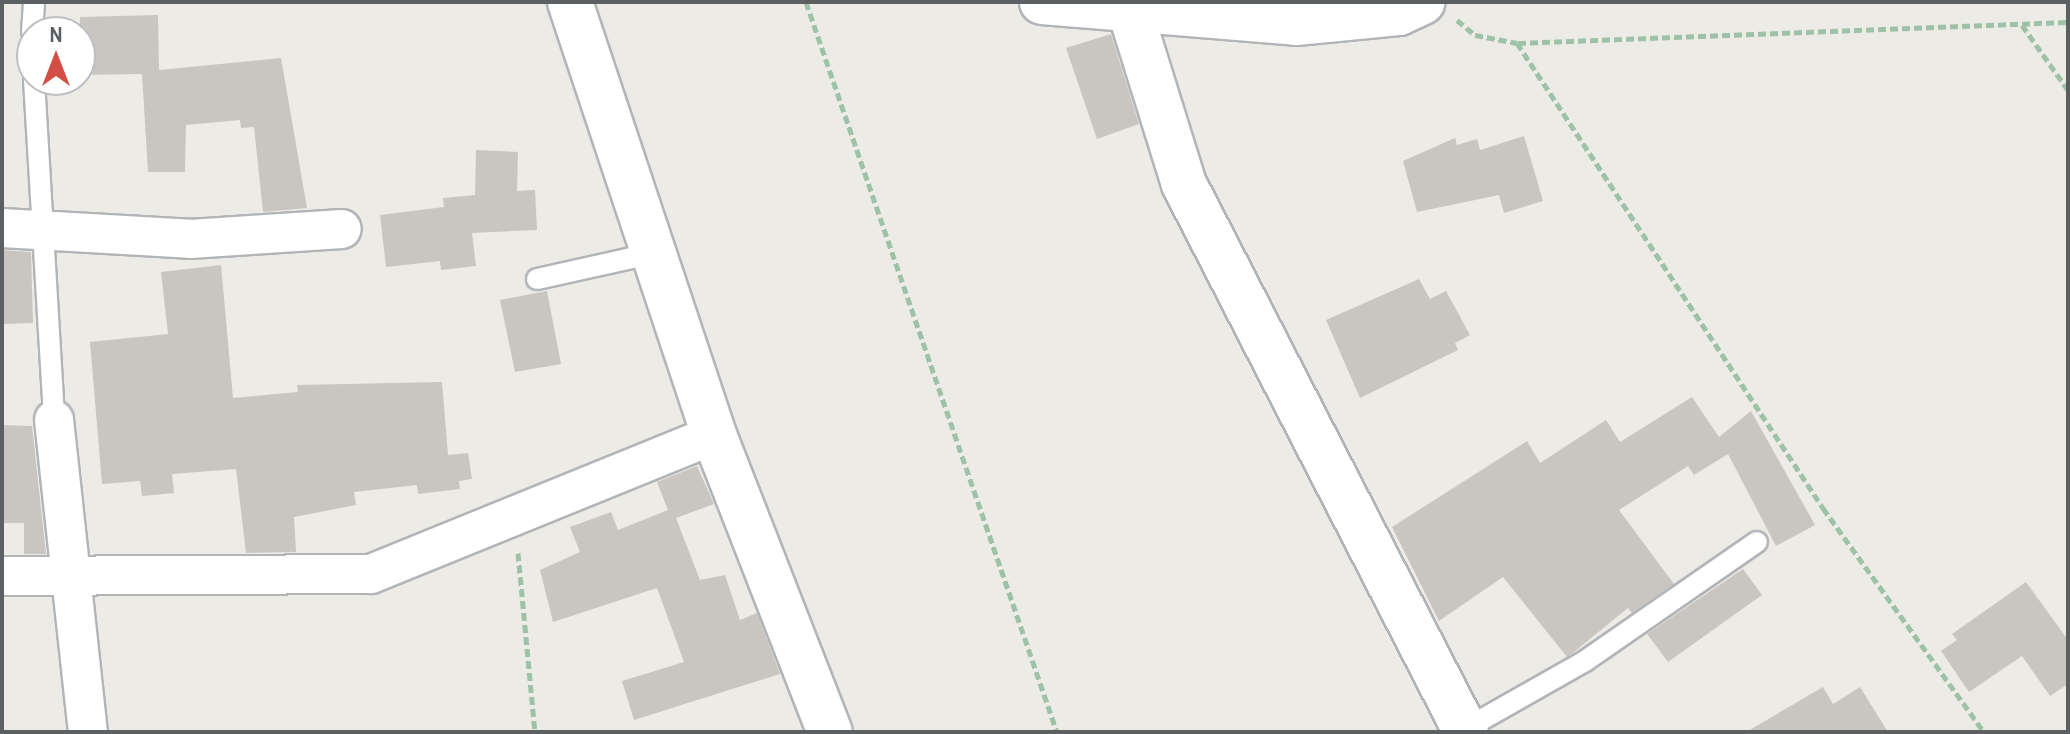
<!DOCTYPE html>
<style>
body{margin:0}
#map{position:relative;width:2070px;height:734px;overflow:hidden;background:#edebe5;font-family:"Archivo Narrow",sans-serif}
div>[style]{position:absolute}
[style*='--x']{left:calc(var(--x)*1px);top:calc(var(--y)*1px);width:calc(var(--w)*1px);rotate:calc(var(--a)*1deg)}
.building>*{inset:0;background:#c9c6c1}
.path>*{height:5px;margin-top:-2.5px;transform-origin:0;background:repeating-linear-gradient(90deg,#9ec2a8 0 8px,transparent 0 12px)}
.roads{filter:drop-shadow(2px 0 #b2b5b8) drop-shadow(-2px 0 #b2b5b8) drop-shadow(0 2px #b2b5b8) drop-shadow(0 -2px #b2b5b8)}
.service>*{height:20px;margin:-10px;padding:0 10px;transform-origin:10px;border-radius:10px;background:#fff}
.minor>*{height:38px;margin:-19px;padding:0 19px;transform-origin:19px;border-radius:19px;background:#fff}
.tertiary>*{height:44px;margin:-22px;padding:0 22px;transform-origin:22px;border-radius:22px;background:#fff}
span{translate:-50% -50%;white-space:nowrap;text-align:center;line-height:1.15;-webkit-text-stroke:6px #fff;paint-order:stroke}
.frame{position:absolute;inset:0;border:4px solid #5d6063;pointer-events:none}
.north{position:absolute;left:16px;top:16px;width:80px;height:80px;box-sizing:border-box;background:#fff;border:2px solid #bebfc1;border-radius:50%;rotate:0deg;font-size:22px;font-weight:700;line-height:32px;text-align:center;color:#5d6063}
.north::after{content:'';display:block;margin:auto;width:28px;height:36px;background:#d34e45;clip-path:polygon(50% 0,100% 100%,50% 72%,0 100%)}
</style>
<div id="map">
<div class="building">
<div style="clip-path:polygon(158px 15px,159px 70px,281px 58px,307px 208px,263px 212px,254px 127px,241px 128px,240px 120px,186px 125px,185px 172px,148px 172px,142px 74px,80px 75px,80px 17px)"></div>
<div style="clip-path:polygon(1111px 34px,1139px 124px,1097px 139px,1066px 48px)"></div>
<div style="clip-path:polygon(1524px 136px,1543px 201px,1504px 213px,1499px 195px,1417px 212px,1403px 161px,1455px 138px,1457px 145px,1477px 139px,1480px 150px)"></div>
<div style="clip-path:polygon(476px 150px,518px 152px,517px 191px,535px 190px,537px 230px,472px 233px,476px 266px,441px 270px,440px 261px,386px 267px,380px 215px,444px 207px,443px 198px,475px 195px)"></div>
<div style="clip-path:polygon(2px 250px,31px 252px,33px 323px,2px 324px)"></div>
<div style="clip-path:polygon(221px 265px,233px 398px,298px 392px,297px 385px,442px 382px,448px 455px,468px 453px,472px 479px,459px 481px,460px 489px,418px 494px,417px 485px,354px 492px,356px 505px,294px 517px,296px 552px,246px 553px,236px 469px,172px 474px,174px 493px,142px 496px,140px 481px,102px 484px,90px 342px,168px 334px,161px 272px)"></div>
<div style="clip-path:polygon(1419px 279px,1430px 299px,1446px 291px,1470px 335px,1455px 343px,1458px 350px,1360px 398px,1326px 320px)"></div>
<div style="clip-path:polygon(547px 291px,561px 364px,515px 372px,500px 300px)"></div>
<div style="clip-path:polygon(1692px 397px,1719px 437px,1751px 411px,1815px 525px,1776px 546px,1728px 454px,1694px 475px,1688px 466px,1619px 510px,1674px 584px,1632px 613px,1628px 608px,1574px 652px,1567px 657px,1503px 577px,1439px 621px,1392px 527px,1527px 441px,1540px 463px,1606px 420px,1620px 442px)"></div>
<div style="clip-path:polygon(2px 425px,32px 426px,46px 554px,24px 554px,24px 523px,2px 523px)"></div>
<div style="clip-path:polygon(697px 466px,714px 504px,676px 518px,700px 580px,725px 575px,740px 620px,757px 613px,780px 674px,634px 720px,622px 681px,684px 662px,657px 588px,553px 622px,540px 570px,580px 552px,570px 527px,611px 512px,618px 530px,668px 510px,657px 482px)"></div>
<div style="clip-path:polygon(1743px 569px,1762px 595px,1668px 662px,1647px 634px)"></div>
<div style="clip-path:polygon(2026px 582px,2068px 640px,2068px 684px,2050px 696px,2022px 656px,1969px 692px,1941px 651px,1957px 640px,1952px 634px)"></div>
<div style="clip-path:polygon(1823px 687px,1833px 704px,1860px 687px,1888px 732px,1746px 732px)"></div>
</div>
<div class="path">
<div style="--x:806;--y:2;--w:772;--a:71.03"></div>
<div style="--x:1457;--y:20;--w:23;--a:40"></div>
<div style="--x:1475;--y:35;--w:43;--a:10.8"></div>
<div style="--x:1517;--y:43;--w:557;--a:56.65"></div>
<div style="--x:1823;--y:508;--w:276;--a:54.3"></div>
<div style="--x:2022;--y:25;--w:80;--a:54.7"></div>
<div style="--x:1518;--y:43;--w:550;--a:-2.19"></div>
<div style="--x:518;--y:553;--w:180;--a:84.6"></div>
</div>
<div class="roads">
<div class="service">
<div style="--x:32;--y:32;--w:30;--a:-86"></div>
<div style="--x:34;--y:80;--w:341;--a:86.6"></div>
<div style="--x:537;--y:279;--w:120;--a:-12.5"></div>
<div style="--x:1465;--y:729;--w:138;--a:-29.5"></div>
<div style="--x:1585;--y:661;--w:209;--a:-34.7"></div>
</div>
<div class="minor">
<div style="--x:2;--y:228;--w:188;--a:3.3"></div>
<div style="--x:190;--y:239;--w:152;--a:-3.8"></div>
<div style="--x:54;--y:420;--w:314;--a:83.8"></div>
<div style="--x:2;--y:576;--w:369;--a:-0.3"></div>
<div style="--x:371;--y:574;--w:370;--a:-22.1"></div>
</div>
<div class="tertiary">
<div style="--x:570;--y:2;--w:456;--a:71.6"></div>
<div style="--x:714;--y:435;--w:319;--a:68.7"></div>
<div style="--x:1042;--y:2;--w:255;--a:4.7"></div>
<div style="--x:1296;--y:23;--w:103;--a:-5.5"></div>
<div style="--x:1399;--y:13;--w:26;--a:-25"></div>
<div style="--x:1131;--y:14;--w:178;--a:72.7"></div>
<div style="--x:1184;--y:184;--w:616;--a:62.77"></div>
</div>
</div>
<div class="frame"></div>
<div class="north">N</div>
</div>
